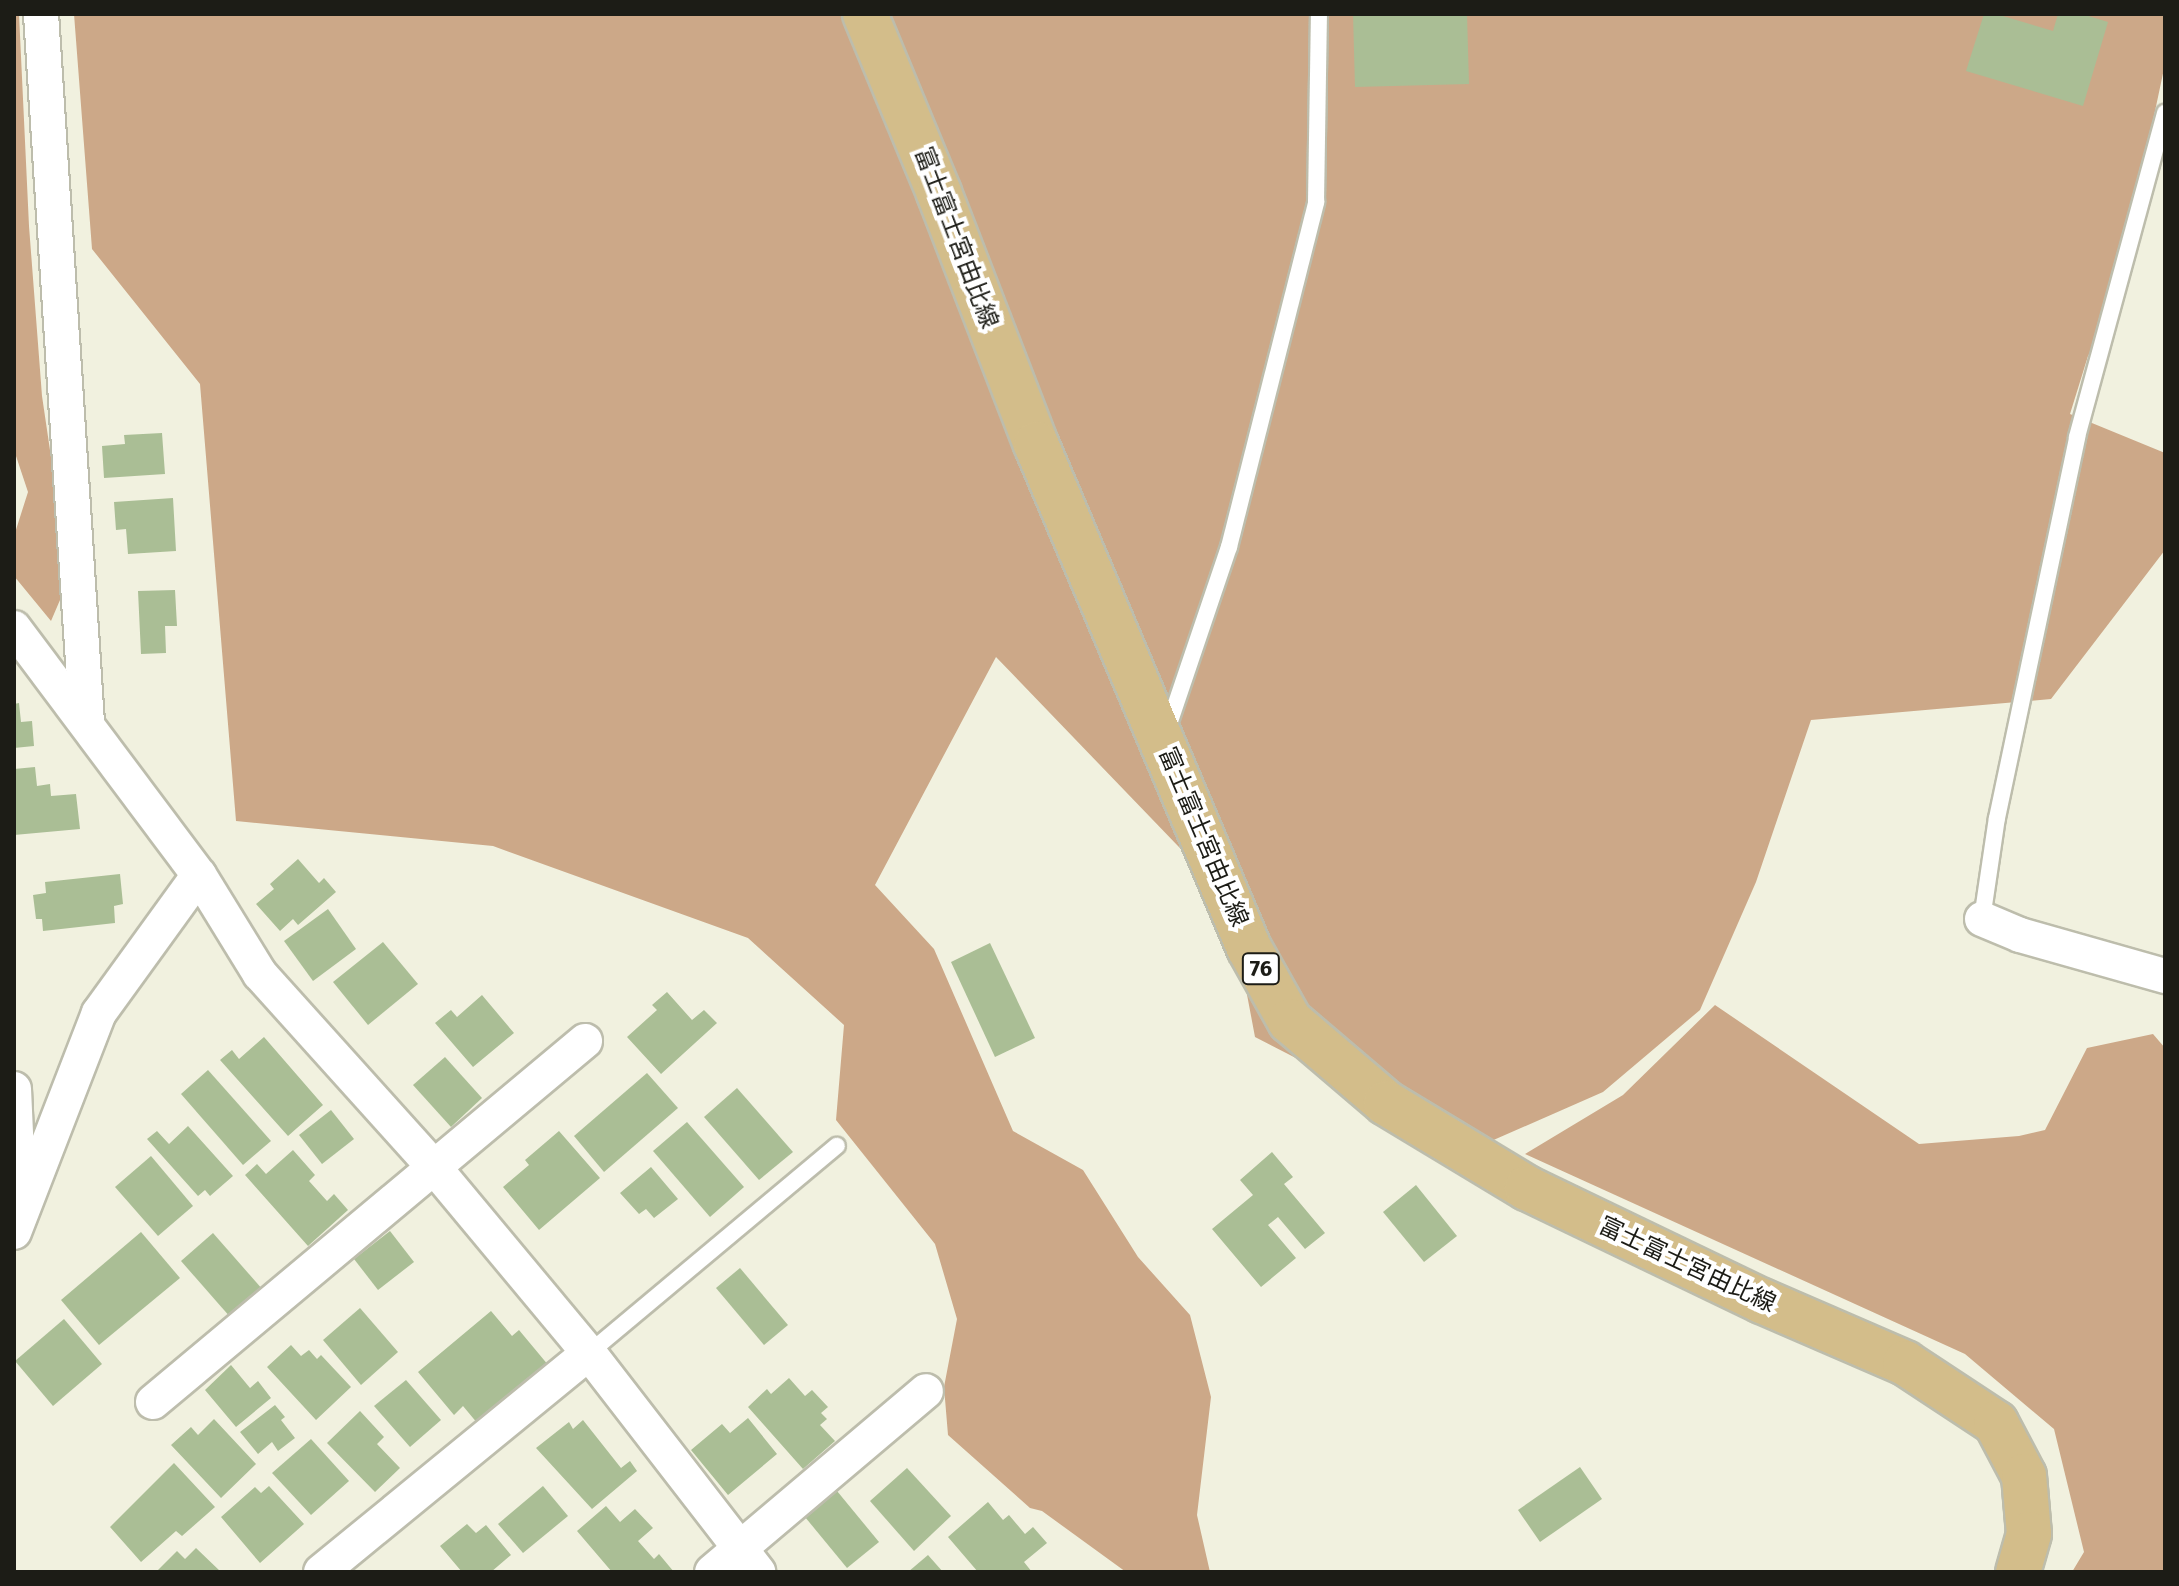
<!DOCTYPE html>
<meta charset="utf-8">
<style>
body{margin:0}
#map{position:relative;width:2179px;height:1586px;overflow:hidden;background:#f1f1df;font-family:"Fira Sans","Noto Sans JP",sans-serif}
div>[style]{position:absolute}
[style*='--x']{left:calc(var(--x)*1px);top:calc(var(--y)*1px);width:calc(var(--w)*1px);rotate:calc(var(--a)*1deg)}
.forest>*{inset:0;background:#cca888}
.building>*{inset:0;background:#aabe95}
.roads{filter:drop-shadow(2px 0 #bdbdac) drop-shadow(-2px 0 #bdbdac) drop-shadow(0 2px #bdbdac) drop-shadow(0 -2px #bdbdac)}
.lane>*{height:16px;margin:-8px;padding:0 8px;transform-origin:8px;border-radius:8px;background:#fff}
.street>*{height:34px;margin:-17px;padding:0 17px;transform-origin:17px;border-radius:17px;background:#fff}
.primary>*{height:44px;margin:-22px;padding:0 22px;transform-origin:22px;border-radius:22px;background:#d3bd8a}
span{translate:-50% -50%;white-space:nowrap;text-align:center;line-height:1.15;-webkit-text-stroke:8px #fff;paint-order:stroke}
.shield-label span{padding:2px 6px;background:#fff;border:2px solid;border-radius:6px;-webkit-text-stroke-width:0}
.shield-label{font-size:22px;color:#1c1c16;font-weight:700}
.street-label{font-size:24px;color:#1c1c16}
.frame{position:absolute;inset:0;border:16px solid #1c1c16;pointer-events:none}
</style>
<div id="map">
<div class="forest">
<div style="clip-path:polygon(14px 14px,19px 14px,29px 226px,42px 396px,69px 579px,51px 621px,14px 576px,14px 536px,28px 492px,14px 450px)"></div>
<div style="clip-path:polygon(74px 14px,2165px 14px,2165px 64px,2112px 314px,2088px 356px,2070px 414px,2165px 453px,2165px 550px,2051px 699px,1811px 720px,1756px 882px,1700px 1010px,1603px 1092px,1473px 1149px,1255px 1037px,1229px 899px,996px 657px,875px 885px,934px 949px,1013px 1131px,1083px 1170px,1138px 1257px,1190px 1315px,1211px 1397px,1197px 1515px,1210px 1572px,1126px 1572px,1042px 1511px,1030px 1508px,948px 1435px,944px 1387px,957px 1319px,935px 1244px,836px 1120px,844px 1025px,748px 938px,493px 846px,236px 821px,200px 384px,92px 249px)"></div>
<div style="clip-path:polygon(1715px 1005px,1919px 1144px,2019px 1136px,2045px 1130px,2087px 1048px,2153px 1034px,2165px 1048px,2165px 1572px,2072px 1572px,2084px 1552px,2054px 1429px,1965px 1354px,1525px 1154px,1623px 1095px)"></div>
</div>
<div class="building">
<div style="clip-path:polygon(1353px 14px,1467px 14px,1469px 84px,1355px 87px)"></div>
<div style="clip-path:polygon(1984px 14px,1996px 14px,2053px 31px,2058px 14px,2082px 14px,2108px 22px,2083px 106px,1966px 71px)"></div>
<div style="clip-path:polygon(162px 433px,165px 474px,104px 478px,102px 446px,125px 444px,124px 435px)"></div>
<div style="clip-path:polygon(173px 498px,176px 551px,128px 554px,126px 529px,116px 530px,114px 502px)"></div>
<div style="clip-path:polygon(175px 590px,177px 626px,165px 626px,166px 653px,141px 654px,138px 591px)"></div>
<div style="clip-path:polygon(19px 703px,21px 722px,32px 721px,34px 746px,14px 748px,14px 704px)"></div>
<div style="clip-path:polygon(35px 767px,37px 786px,50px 784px,51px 796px,76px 794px,80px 829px,14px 835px,14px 769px)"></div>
<div style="clip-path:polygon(298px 859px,319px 883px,324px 878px,336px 892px,298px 925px,293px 919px,280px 931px,256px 904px,274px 889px,270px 884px)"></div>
<div style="clip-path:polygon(120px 874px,123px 904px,114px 906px,115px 923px,43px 931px,42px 919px,36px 919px,33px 895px,46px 893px,45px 882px)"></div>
<div style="clip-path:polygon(328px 909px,356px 949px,313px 981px,284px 941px)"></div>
<div style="clip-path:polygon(383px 942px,418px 984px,368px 1025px,333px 982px)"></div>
<div style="clip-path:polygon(990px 943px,1035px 1038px,995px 1057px,951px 962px)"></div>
<div style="clip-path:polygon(667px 992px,692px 1020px,704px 1010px,717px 1023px,661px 1074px,627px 1037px,657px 1010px,652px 1005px)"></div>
<div style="clip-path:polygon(482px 995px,514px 1033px,473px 1067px,435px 1023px,451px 1010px,457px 1017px)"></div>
<div style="clip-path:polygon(264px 1037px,323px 1105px,288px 1136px,220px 1060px,232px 1050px,239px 1059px)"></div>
<div style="clip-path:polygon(445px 1057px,482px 1098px,451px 1127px,413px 1085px)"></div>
<div style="clip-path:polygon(208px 1070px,271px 1141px,243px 1165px,181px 1094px)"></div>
<div style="clip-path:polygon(647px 1073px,678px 1108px,604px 1172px,574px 1136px)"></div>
<div style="clip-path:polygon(737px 1088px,793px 1152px,759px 1180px,704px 1117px)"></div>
<div style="clip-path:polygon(331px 1110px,354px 1139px,322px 1164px,299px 1135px)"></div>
<div style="clip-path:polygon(687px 1122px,744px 1187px,710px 1217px,653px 1151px)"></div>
<div style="clip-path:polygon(188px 1126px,233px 1176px,210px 1196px,205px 1190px,198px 1196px,147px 1139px,157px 1131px,169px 1144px)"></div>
<div style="clip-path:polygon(559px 1131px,600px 1178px,539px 1230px,503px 1187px,529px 1165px,525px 1160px)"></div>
<div style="clip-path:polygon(293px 1150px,315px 1175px,309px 1181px,327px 1201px,334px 1194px,348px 1210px,308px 1246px,245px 1175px,257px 1164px,266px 1174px)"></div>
<div style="clip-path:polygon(1272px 1152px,1293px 1177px,1284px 1184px,1325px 1233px,1305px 1249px,1278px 1217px,1268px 1225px,1296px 1258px,1261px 1287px,1212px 1229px,1253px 1195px,1240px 1180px)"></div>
<div style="clip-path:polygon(151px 1156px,193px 1206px,158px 1236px,115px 1187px)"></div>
<div style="clip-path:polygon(651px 1167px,678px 1199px,654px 1218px,646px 1209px,639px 1214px,620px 1193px)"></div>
<div style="clip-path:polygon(1416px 1185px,1457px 1236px,1424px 1262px,1383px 1212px)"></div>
<div style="clip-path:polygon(390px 1231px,414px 1262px,378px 1290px,354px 1259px)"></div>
<div style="clip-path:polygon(141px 1232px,180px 1278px,99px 1345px,61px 1300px)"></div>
<div style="clip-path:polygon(213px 1233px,263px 1290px,231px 1318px,181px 1261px)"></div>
<div style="clip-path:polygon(740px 1268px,788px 1325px,764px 1345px,716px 1288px)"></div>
<div style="clip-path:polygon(360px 1308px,398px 1352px,361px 1385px,323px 1340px)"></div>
<div style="clip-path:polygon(491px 1311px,512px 1336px,519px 1330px,549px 1366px,478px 1424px,463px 1406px,454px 1415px,418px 1372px)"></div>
<div style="clip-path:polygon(64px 1319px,102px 1364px,53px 1406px,15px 1361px)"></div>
<div style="clip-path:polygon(291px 1345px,301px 1356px,309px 1350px,317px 1359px,321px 1355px,351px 1387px,316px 1420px,267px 1367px)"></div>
<div style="clip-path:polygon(231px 1365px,250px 1388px,258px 1381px,271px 1398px,236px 1427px,205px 1390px)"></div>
<div style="clip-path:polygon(789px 1378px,805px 1396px,812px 1390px,828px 1407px,821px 1413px,827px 1419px,820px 1425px,835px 1441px,803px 1469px,748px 1407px,767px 1389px,771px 1394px)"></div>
<div style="clip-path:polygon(406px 1380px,441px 1420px,410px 1447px,374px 1406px)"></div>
<div style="clip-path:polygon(275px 1405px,285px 1417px,281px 1420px,295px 1438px,278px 1451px,272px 1442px,258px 1454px,240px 1432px)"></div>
<div style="clip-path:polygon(360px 1411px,384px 1437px,377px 1444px,400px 1468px,375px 1492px,327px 1443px)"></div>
<div style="clip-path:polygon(748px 1418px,777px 1454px,728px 1495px,691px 1450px,722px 1424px,730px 1433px)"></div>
<div style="clip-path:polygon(214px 1419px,256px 1464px,221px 1498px,171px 1445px,191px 1427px,198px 1435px)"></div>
<div style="clip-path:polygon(583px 1420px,621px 1468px,630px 1461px,637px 1471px,592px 1509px,536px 1448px,569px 1422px,573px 1429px)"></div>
<div style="clip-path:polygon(311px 1439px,349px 1481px,311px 1515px,272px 1473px)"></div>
<div style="clip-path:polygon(174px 1463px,215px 1507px,182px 1536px,176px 1531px,141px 1562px,110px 1527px)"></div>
<div style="clip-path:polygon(1580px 1467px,1602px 1499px,1540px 1542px,1518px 1510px)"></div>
<div style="clip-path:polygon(907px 1468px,951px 1516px,914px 1551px,870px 1501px)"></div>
<div style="clip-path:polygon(269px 1486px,304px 1524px,260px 1563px,221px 1517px,255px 1487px,261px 1493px)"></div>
<div style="clip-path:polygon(543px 1486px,568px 1516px,523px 1553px,498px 1524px)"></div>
<div style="clip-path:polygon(837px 1491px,879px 1542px,847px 1568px,805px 1517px)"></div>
<div style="clip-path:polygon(988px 1502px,1003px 1520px,1009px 1515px,1025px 1534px,1033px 1527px,1047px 1543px,1024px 1562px,1032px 1572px,978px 1572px,948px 1537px)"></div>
<div style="clip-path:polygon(606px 1506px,620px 1522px,635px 1509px,653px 1528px,638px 1541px,654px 1559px,659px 1554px,674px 1572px,612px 1572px,577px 1531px)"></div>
<div style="clip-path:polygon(467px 1524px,476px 1533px,486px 1525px,511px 1555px,491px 1572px,462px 1572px,440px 1546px)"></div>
<div style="clip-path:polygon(196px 1548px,221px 1572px,156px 1572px,177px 1551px,185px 1559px)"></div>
<div style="clip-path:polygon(928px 1555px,943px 1572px,908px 1572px)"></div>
</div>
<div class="roads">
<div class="lane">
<div style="--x:1167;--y:730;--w:193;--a:-71.3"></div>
<div style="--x:1229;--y:547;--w:356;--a:-75.8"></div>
<div style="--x:1316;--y:202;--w:188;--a:-89.1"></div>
<div style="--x:1982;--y:919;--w:102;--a:-81.6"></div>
<div style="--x:1997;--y:818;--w:389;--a:-78.1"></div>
<div style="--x:2077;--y:437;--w:336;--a:-74.8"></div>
<div style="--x:589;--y:1353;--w:323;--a:-39.9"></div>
</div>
<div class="street">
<div style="--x:41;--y:14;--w:711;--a:86.29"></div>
<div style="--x:14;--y:628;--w:309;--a:53.2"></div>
<div style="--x:199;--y:875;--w:116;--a:58.4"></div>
<div style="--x:260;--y:974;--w:258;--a:48"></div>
<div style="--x:433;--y:1166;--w:244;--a:50.2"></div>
<div style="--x:589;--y:1353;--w:277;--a:52.3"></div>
<div style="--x:1982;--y:919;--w:41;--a:22.8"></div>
<div style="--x:2020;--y:935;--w:151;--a:15.8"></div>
<div style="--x:14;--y:1089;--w:111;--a:87.4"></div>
<div style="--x:14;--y:1232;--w:235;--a:-68.8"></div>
<div style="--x:99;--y:1013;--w:170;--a:-54.1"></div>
<div style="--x:153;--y:1402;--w:563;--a:-39.88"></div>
<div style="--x:321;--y:1572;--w:346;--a:-39.3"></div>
<div style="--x:712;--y:1572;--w:280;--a:-40.2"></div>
</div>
<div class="primary">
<div style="--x:865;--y:14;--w:194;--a:67.5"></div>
<div style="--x:939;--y:193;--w:269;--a:68.9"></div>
<div style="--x:1036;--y:444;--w:547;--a:67.09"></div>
<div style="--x:1249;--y:948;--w:84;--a:60.7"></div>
<div style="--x:1290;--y:1021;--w:126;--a:40.5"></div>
<div style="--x:1386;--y:1103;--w:165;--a:31.1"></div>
<div style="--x:1527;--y:1188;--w:261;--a:25.7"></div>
<div style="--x:1762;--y:1301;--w:156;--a:23.4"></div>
<div style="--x:1905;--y:1363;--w:109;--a:33.4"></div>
<div style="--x:1996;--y:1423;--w:60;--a:62.2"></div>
<div style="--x:2024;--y:1476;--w:58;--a:85.1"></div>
<div style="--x:2029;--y:1534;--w:40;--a:106"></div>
</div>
</div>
<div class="shield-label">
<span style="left:1261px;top:969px">76</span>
</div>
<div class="street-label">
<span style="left:956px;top:238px;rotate:69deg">富士富士宮由比線</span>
<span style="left:1203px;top:837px;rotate:67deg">富士富士宮由比線</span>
<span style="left:1687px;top:1265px;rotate:25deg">富士富士宮由比線</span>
</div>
<div class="frame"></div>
</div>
